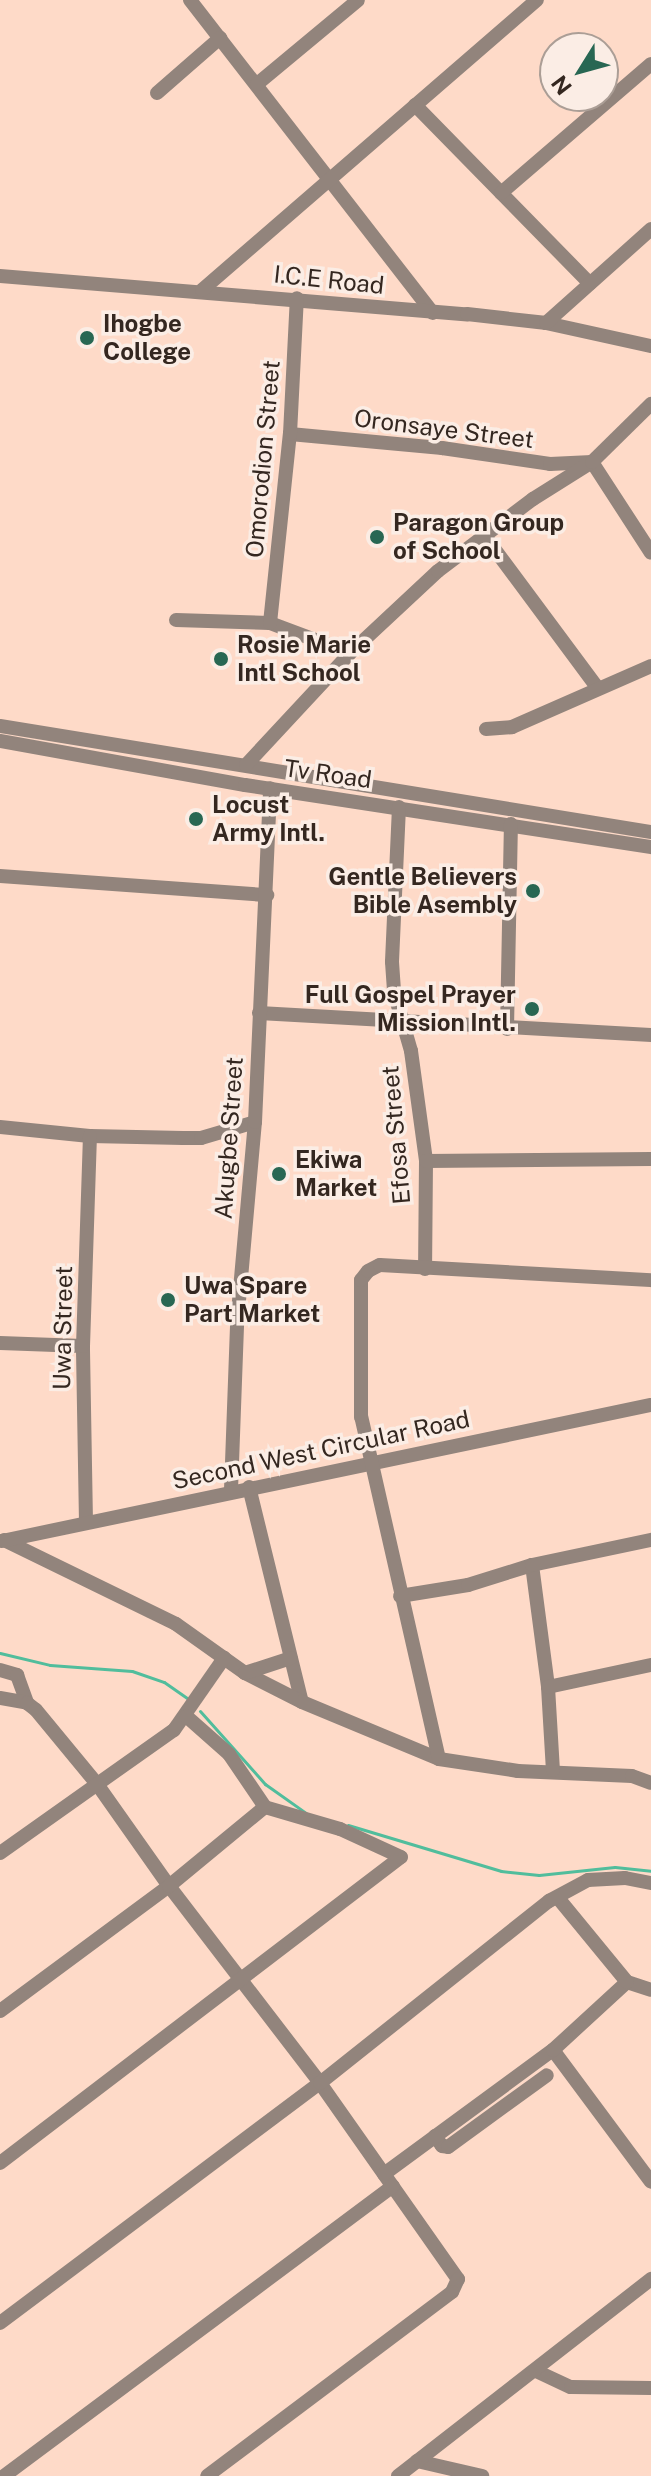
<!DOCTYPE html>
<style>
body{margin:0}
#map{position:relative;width:651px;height:2476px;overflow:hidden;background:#fedac8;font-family:"Public Sans",sans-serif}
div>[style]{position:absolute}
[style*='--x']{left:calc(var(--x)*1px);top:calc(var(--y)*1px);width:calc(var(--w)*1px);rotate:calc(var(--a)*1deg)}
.stream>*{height:3px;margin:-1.5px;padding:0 1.5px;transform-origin:1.5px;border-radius:1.5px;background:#51bd9c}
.minor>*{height:14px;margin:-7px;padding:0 7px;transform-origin:7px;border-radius:7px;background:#92847c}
.dots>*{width:22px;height:22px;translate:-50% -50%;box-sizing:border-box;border:4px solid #fbede5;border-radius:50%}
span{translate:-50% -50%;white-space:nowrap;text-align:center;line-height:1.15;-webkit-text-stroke:7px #fbede5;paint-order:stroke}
.street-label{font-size:24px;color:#342720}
.poi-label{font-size:24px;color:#342720;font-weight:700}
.left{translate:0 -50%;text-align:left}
.right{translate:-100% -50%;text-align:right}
.north{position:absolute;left:539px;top:32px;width:80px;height:80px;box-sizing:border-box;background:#fbede5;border:2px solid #ab9e96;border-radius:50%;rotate:233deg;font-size:22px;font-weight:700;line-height:32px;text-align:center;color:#342720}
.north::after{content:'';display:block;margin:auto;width:28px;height:36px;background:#286753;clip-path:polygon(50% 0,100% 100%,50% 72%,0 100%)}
</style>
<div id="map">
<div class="stream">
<div style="--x:0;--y:1653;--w:51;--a:13.5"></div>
<div style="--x:50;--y:1665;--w:82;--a:4.2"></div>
<div style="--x:132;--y:1671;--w:34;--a:19"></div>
<div style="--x:164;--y:1682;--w:28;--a:35"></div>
<div style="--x:200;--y:1711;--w:98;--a:48.3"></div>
<div style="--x:265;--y:1784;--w:50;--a:35.3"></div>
<div style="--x:348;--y:1825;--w:160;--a:16.7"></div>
<div style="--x:501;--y:1871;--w:38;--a:6"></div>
<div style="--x:539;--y:1875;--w:76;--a:-6"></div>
<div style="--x:615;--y:1867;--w:36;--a:6"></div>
</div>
<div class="minor">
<div style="--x:190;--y:0;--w:396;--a:52.2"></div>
<div style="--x:257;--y:84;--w:131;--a:-39.7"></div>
<div style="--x:157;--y:93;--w:84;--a:-41.1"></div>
<div style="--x:415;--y:105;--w:250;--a:45.6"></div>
<div style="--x:501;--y:193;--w:198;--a:-40.7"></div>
<div style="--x:0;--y:276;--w:469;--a:4.7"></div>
<div style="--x:467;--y:314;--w:80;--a:6.5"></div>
<div style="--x:546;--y:323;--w:107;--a:12.4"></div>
<div style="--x:202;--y:290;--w:443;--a:-40.9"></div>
<div style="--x:546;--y:323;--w:141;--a:-41.8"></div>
<div style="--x:290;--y:434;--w:153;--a:5.3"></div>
<div style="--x:442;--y:448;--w:109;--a:8.4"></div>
<div style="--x:550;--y:464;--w:42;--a:-2.7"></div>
<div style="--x:592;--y:462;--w:108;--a:57"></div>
<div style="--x:484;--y:535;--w:189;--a:53.4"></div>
<div style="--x:176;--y:620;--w:94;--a:1.8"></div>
<div style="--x:270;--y:623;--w:85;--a:20.6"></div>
<div style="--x:270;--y:623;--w:190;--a:-84"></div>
<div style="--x:290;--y:434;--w:136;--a:-87.1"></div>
<div style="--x:0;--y:726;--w:660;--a:9.25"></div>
<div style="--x:486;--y:729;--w:26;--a:-4"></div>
<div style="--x:512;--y:727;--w:152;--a:-23.7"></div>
<div style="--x:0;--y:741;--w:249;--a:10.2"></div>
<div style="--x:245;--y:785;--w:411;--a:8.7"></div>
<div style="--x:246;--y:765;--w:153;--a:-47.1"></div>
<div style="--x:350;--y:653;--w:120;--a:-43"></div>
<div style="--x:438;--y:571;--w:119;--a:-37.2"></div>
<div style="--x:533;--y:499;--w:70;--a:-32.1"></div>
<div style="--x:592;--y:462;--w:83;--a:-44.5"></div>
<div style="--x:399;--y:807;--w:155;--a:92.6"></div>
<div style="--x:392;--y:962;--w:30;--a:86"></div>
<div style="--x:394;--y:992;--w:61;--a:73.9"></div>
<div style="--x:411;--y:1051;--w:111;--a:82.2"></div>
<div style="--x:426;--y:1161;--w:108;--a:90.5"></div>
<div style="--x:0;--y:876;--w:268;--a:4.1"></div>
<div style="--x:259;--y:1013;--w:393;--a:3.2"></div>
<div style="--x:507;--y:1029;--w:205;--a:-88.9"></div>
<div style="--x:0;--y:1127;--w:90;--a:5.7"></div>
<div style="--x:90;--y:1136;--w:93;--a:1.2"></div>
<div style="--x:183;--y:1138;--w:18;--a:0"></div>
<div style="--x:201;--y:1138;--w:56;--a:-16.5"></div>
<div style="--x:426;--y:1161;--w:225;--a:-0.5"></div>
<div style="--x:0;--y:1343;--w:83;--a:2.1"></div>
<div style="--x:249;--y:1487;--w:221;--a:76.2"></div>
<div style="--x:231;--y:1490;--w:167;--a:-87.9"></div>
<div style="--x:237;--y:1323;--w:202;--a:-84.9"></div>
<div style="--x:255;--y:1122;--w:334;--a:-87.4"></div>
<div style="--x:86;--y:1522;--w:176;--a:-91"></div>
<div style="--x:83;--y:1346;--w:210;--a:-88.1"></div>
<div style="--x:4;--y:1540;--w:191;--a:26"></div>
<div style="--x:176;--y:1624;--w:85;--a:35.4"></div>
<div style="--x:245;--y:1673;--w:64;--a:27"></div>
<div style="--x:302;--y:1702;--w:148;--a:22.6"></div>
<div style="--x:439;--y:1759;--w:80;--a:8.6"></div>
<div style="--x:518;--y:1771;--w:114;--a:2.5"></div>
<div style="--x:632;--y:1776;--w:20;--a:20"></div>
<div style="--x:2;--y:1541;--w:663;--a:-11.84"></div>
<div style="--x:532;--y:1565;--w:123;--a:82.5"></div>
<div style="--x:548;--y:1687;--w:83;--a:86.6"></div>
<div style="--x:400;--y:1596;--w:69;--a:-9.2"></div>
<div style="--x:468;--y:1585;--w:67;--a:-17.4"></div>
<div style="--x:532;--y:1565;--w:122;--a:-11.9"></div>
<div style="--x:0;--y:1670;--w:18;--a:16"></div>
<div style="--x:17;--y:1675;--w:30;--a:70"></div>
<div style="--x:245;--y:1673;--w:48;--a:-18.1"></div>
<div style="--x:548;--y:1687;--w:105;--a:-12.1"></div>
<div style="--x:0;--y:1698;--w:27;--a:10"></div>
<div style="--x:27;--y:1703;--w:11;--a:38"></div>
<div style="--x:36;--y:1710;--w:96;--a:50.5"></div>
<div style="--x:97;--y:1784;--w:125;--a:54.8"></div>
<div style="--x:169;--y:1886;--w:248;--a:52.5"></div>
<div style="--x:320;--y:2083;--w:240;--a:54.9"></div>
<div style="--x:458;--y:2279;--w:14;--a:115"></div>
<div style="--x:452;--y:2292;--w:306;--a:143.1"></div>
<div style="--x:439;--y:1759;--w:351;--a:-102.8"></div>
<div style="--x:361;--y:1417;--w:137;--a:-90"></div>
<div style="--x:361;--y:1280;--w:11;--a:-52"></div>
<div style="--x:368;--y:1271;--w:13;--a:-27"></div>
<div style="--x:380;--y:1265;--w:271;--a:3.2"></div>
<div style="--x:0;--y:1853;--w:213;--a:-35.3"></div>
<div style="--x:174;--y:1730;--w:88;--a:-55.2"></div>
<div style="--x:627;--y:1982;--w:25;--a:18"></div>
<div style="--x:0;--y:2011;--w:210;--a:-36.5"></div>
<div style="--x:169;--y:1886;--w:124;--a:-39.5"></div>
<div style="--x:553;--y:2050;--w:164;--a:53.4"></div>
<div style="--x:435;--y:2136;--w:12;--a:55"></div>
<div style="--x:442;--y:2146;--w:6;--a:9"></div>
<div style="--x:448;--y:2147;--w:122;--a:-36"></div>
<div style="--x:0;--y:2163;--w:504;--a:-37.35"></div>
<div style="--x:401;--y:1857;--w:67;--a:-155.3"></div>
<div style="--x:340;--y:1829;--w:78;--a:-163.7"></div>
<div style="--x:265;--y:1807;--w:64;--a:-124.2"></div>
<div style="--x:229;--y:1754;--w:57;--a:-138.5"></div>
<div style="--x:384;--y:2174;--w:210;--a:-36.3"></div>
<div style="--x:553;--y:2050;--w:100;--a:-42.6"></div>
<div style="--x:627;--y:1982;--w:109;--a:-129.4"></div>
<div style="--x:0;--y:2323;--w:400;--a:-36.9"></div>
<div style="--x:320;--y:2083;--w:293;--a:-38.5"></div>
<div style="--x:549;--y:1901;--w:44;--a:-28.3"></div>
<div style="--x:588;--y:1880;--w:37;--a:-3"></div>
<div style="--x:625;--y:1878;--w:26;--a:11"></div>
<div style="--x:536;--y:2371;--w:38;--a:25"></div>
<div style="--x:571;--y:2387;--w:80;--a:0.7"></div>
<div style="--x:417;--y:2461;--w:67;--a:13"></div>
<div style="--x:4;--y:2476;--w:485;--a:-36.7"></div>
<div style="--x:398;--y:2476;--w:321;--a:-37.9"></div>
</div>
<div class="dots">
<div style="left:87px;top:338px;background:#286753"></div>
<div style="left:377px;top:537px;background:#286753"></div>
<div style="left:221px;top:659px;background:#286753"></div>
<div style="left:196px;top:819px;background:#286753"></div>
<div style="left:533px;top:891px;background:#286753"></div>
<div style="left:532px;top:1009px;background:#286753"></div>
<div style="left:279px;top:1174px;background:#286753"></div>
<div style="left:168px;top:1300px;background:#286753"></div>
</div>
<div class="street-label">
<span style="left:329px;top:280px;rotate:6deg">I.C.E Road</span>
<span style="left:444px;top:429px;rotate:7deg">Oronsaye Street</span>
<span style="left:263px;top:459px;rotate:-85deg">Omorodion Street</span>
<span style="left:328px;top:774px;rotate:8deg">Tv Road</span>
<span style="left:396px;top:1135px;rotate:-95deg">Efosa Street</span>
<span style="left:229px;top:1138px;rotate:-86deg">Akugbe Street</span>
<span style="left:63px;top:1328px;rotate:-89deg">Uwa Street</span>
<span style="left:321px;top:1450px;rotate:-12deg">Second West Circular Road</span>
</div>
<div class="poi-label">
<span class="left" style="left:103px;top:338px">Ihogbe<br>College</span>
<span class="left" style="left:393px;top:537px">Paragon Group<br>of School</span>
<span class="left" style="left:237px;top:659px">Rosie Marie<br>Intl School</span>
<span class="left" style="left:212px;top:819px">Locust<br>Army Intl.</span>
<span class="right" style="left:517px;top:891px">Gentle Believers<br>Bible Asembly</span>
<span class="right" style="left:516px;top:1009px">Full Gospel Prayer<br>Mission Intl.</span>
<span class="left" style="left:295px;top:1174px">Ekiwa<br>Market</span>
<span class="left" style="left:184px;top:1300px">Uwa Spare<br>Part Market</span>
</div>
<div class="north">N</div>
</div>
